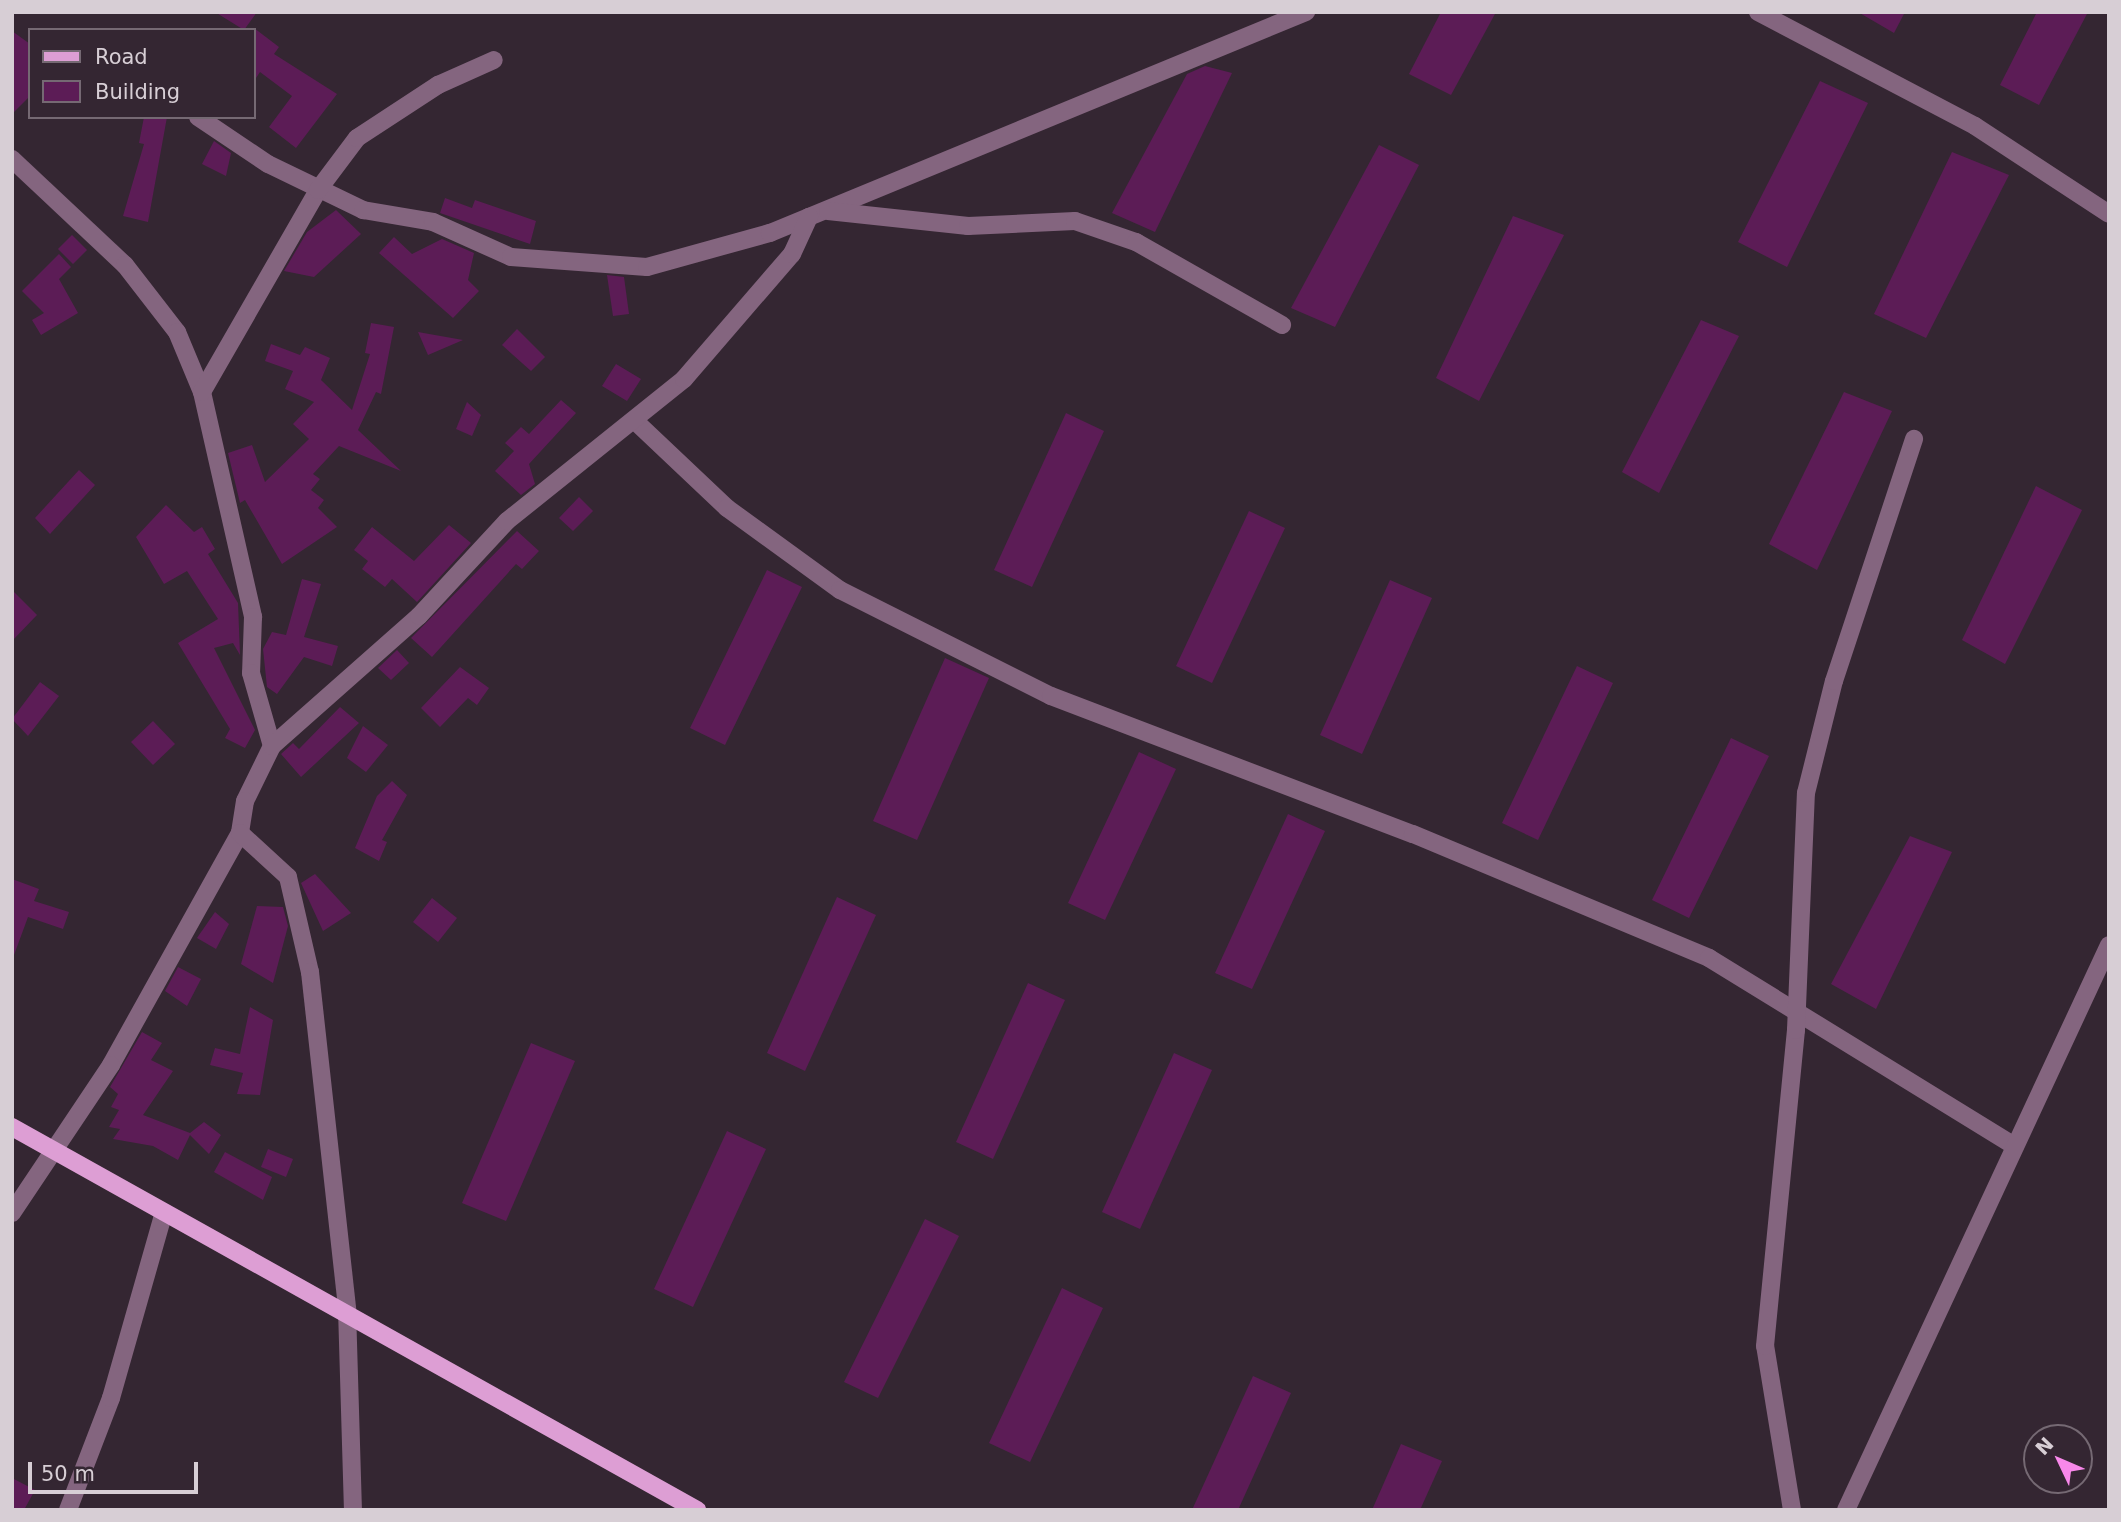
<!DOCTYPE html>
<style>
body{margin:0}
#map{position:relative;width:2121px;height:1522px;overflow:hidden;background:#342632;font-family:"DejaVu Sans",sans-serif}
div>[style]{position:absolute}
[style*='--x']{left:calc(var(--x)*1px);top:calc(var(--y)*1px);width:calc(var(--w)*1px);rotate:calc(var(--a)*1deg)}
.building>*{inset:0;background:#5c1c56}
.minor>*{height:18px;margin:-9px;padding:0 9px;transform-origin:9px;border-radius:9px;background:#84657f}
.major>*{height:18px;margin:-9px;padding:0 9px;transform-origin:9px;border-radius:9px;background:#dd9ed4}
span{translate:-50% -50%;white-space:nowrap;text-align:center;line-height:1.15;-webkit-text-stroke:7px #342632;paint-order:stroke}
.frame{position:absolute;inset:0;border:14px solid #d7ced5;pointer-events:none}
.legend{position:absolute;left:28px;top:28px;width:228px;height:91px;box-sizing:border-box;background:#342632;border:2px solid #756973;margin:0;padding:9px 12px;list-style:none;font-size:21px;color:#d7ced5}
.legend li{display:flex;align-items:center;gap:14px;height:35px}
.legend b{width:35px;border:2px solid #756973}
.north{position:absolute;left:2023px;top:1424px;width:70px;height:70px;box-sizing:border-box;background:#342632;border:2px solid #756973;border-radius:50%;rotate:314deg;font-size:19px;font-weight:700;line-height:28px;text-align:center;color:#d7ced5}
.north::after{content:'';display:block;margin:auto;width:24px;height:32px;background:#f888ea;clip-path:polygon(50% 0,100% 100%,50% 72%,0 100%)}
.scale{position:absolute;left:28px;top:1462px;width:170px;height:32px;box-sizing:border-box;border:4px solid #d7ced5;border-top:0;padding-left:9px;font-size:21px;line-height:24px;white-space:nowrap;color:#d7ced5;-webkit-text-stroke:5px #342632;paint-order:stroke}
</style>
<div id="map">
<div class="building">
<div style="clip-path:polygon(215px 12px,257px 12px,244px 30px)"></div>
<div style="clip-path:polygon(1441px 12px,1496px 12px,1451px 95px,1409px 74px)"></div>
<div style="clip-path:polygon(1858px 12px,1905px 12px,1894px 33px)"></div>
<div style="clip-path:polygon(2037px 12px,2088px 12px,2039px 105px,2000px 85px)"></div>
<div style="clip-path:polygon(254px 28px,279px 47px,274px 54px,337px 94px,296px 148px,269px 127px,292px 96px,260px 72px,254px 81px)"></div>
<div style="clip-path:polygon(12px 31px,30px 44px,30px 96px,12px 114px)"></div>
<div style="clip-path:polygon(1205px 66px,1232px 73px,1155px 232px,1112px 213px,1187px 74px)"></div>
<div style="clip-path:polygon(1820px 81px,1868px 103px,1787px 267px,1738px 242px)"></div>
<div style="clip-path:polygon(144px 117px,167px 117px,148px 222px,123px 216px,144px 144px,139px 143px)"></div>
<div style="clip-path:polygon(214px 141px,231px 153px,226px 176px,202px 164px)"></div>
<div style="clip-path:polygon(1379px 145px,1419px 165px,1335px 327px,1291px 308px)"></div>
<div style="clip-path:polygon(1952px 152px,2009px 175px,1926px 338px,1874px 314px)"></div>
<div style="clip-path:polygon(445px 198px,472px 208px,475px 200px,536px 221px,530px 244px,440px 213px)"></div>
<div style="clip-path:polygon(336px 210px,361px 234px,314px 277px,284px 271px,307px 232px)"></div>
<div style="clip-path:polygon(1513px 216px,1564px 235px,1479px 401px,1436px 378px)"></div>
<div style="clip-path:polygon(72px 235px,87px 250px,73px 264px,58px 249px)"></div>
<div style="clip-path:polygon(394px 237px,412px 254px,442px 239px,474px 253px,468px 280px,479px 291px,453px 318px,379px 253px)"></div>
<div style="clip-path:polygon(59px 254px,71px 267px,59px 279px,78px 313px,41px 335px,32px 320px,44px 313px,22px 291px)"></div>
<div style="clip-path:polygon(607px 275px,624px 277px,629px 314px,613px 316px)"></div>
<div style="clip-path:polygon(1701px 320px,1739px 336px,1659px 493px,1622px 472px)"></div>
<div style="clip-path:polygon(371px 323px,394px 327px,381px 394px,376px 392px,358px 430px,401px 471px,339px 446px,313px 474px,320px 479px,311px 490px,324px 500px,318px 508px,337px 527px,282px 564px,245px 500px,240px 503px,228px 453px,252px 445px,265px 482px,309px 439px,293px 424px,314px 402px,285px 389px,293px 371px,265px 361px,271px 344px,300px 355px,305px 347px,330px 358px,321px 380px,352px 410px,370px 354px,365px 353px)"></div>
<div style="clip-path:polygon(517px 329px,545px 357px,531px 371px,502px 345px)"></div>
<div style="clip-path:polygon(418px 332px,463px 340px,428px 355px)"></div>
<div style="clip-path:polygon(616px 364px,641px 379px,627px 401px,602px 386px)"></div>
<div style="clip-path:polygon(1844px 392px,1892px 411px,1817px 570px,1769px 544px)"></div>
<div style="clip-path:polygon(561px 400px,576px 413px,529px 464px,535px 484px,521px 495px,495px 471px,514px 451px,505px 443px,521px 427px,529px 434px)"></div>
<div style="clip-path:polygon(467px 402px,481px 415px,472px 436px,456px 429px)"></div>
<div style="clip-path:polygon(1066px 413px,1104px 431px,1032px 587px,994px 570px)"></div>
<div style="clip-path:polygon(79px 470px,95px 485px,50px 534px,35px 518px)"></div>
<div style="clip-path:polygon(2036px 486px,2082px 510px,2005px 664px,1962px 640px)"></div>
<div style="clip-path:polygon(579px 497px,593px 511px,573px 531px,559px 518px)"></div>
<div style="clip-path:polygon(166px 505px,194px 532px,202px 527px,215px 549px,208px 554px,238px 603px,240px 655px,233px 643px,214px 648px,255px 730px,245px 748px,225px 738px,230px 729px,178px 643px,218px 619px,187px 571px,164px 584px,136px 537px)"></div>
<div style="clip-path:polygon(1249px 511px,1285px 528px,1212px 683px,1176px 666px)"></div>
<div style="clip-path:polygon(449px 525px,471px 543px,417px 602px,392px 579px,385px 587px,362px 569px,368px 561px,354px 550px,372px 527px,414px 561px)"></div>
<div style="clip-path:polygon(517px 531px,539px 551px,522px 569px,516px 564px,432px 657px,411px 638px)"></div>
<div style="clip-path:polygon(767px 570px,802px 587px,725px 745px,690px 728px)"></div>
<div style="clip-path:polygon(302px 579px,321px 584px,304px 637px,338px 646px,332px 666px,304px 657px,277px 694px,267px 687px,263px 649px,272px 632px,286px 635px)"></div>
<div style="clip-path:polygon(1390px 580px,1432px 598px,1362px 754px,1320px 735px)"></div>
<div style="clip-path:polygon(12px 590px,37px 615px,12px 641px)"></div>
<div style="clip-path:polygon(397px 650px,409px 663px,391px 680px,378px 668px)"></div>
<div style="clip-path:polygon(945px 658px,989px 678px,917px 840px,873px 821px)"></div>
<div style="clip-path:polygon(1577px 666px,1613px 683px,1538px 840px,1502px 823px)"></div>
<div style="clip-path:polygon(460px 667px,489px 688px,477px 705px,468px 698px,440px 727px,421px 708px)"></div>
<div style="clip-path:polygon(40px 682px,59px 696px,28px 736px,12px 719px)"></div>
<div style="clip-path:polygon(340px 707px,359px 723px,301px 777px,281px 754px,293px 743px,299px 749px)"></div>
<div style="clip-path:polygon(153px 721px,175px 744px,153px 765px,131px 742px)"></div>
<div style="clip-path:polygon(363px 726px,388px 745px,366px 772px,347px 758px)"></div>
<div style="clip-path:polygon(1731px 738px,1769px 756px,1689px 918px,1652px 900px)"></div>
<div style="clip-path:polygon(1139px 752px,1176px 769px,1105px 920px,1068px 903px)"></div>
<div style="clip-path:polygon(392px 781px,407px 795px,382px 840px,387px 842px,379px 861px,355px 848px,377px 796px)"></div>
<div style="clip-path:polygon(1288px 814px,1325px 831px,1252px 989px,1215px 973px)"></div>
<div style="clip-path:polygon(1910px 836px,1952px 852px,1876px 1009px,1831px 984px)"></div>
<div style="clip-path:polygon(315px 874px,351px 913px,323px 931px,301px 883px)"></div>
<div style="clip-path:polygon(12px 879px,39px 889px,34px 901px,69px 912px,63px 929px,28px 917px,14px 955px)"></div>
<div style="clip-path:polygon(837px 897px,876px 915px,805px 1071px,767px 1053px)"></div>
<div style="clip-path:polygon(432px 898px,457px 918px,438px 942px,413px 922px)"></div>
<div style="clip-path:polygon(257px 906px,283px 907px,288px 926px,273px 983px,241px 964px)"></div>
<div style="clip-path:polygon(215px 912px,229px 924px,216px 949px,197px 938px)"></div>
<div style="clip-path:polygon(178px 967px,201px 979px,187px 1006px,165px 991px)"></div>
<div style="clip-path:polygon(1028px 983px,1065px 1000px,993px 1159px,956px 1142px)"></div>
<div style="clip-path:polygon(250px 1007px,273px 1020px,260px 1095px,237px 1094px,243px 1073px,210px 1065px,215px 1048px,240px 1054px)"></div>
<div style="clip-path:polygon(142px 1032px,162px 1043px,151px 1060px,173px 1071px,143px 1115px,190px 1133px,204px 1122px,221px 1135px,209px 1154px,190px 1135px,178px 1160px,153px 1146px,113px 1139px,120px 1129px,109px 1127px,119px 1110px,111px 1107px,118px 1094px,110px 1087px)"></div>
<div style="clip-path:polygon(531px 1043px,575px 1061px,506px 1221px,462px 1203px)"></div>
<div style="clip-path:polygon(1174px 1053px,1212px 1070px,1140px 1229px,1102px 1212px)"></div>
<div style="clip-path:polygon(727px 1131px,766px 1149px,693px 1307px,654px 1289px)"></div>
<div style="clip-path:polygon(268px 1149px,293px 1159px,286px 1177px,261px 1167px)"></div>
<div style="clip-path:polygon(225px 1152px,272px 1177px,263px 1200px,214px 1172px)"></div>
<div style="clip-path:polygon(925px 1219px,959px 1236px,878px 1398px,844px 1382px)"></div>
<div style="clip-path:polygon(1062px 1288px,1103px 1308px,1030px 1462px,989px 1443px)"></div>
<div style="clip-path:polygon(1253px 1376px,1291px 1393px,1238px 1510px,1192px 1510px)"></div>
<div style="clip-path:polygon(1401px 1444px,1442px 1461px,1420px 1510px,1372px 1510px)"></div>
<div style="clip-path:polygon(12px 1478px,35px 1490px,24px 1510px,12px 1510px)"></div>
</div>
<div class="minor">
<div style="--x:1758;--y:12;--w:245;--a:27.7"></div>
<div style="--x:1975;--y:126;--w:160;--a:33.3"></div>
<div style="--x:198;--y:117;--w:84;--a:33.9"></div>
<div style="--x:268;--y:164;--w:106;--a:25.8"></div>
<div style="--x:363;--y:210;--w:71;--a:9.7"></div>
<div style="--x:433;--y:222;--w:85;--a:24.2"></div>
<div style="--x:511;--y:257;--w:136;--a:4.2"></div>
<div style="--x:647;--y:267;--w:128;--a:-15.5"></div>
<div style="--x:770;--y:233;--w:580;--a:-22.41"></div>
<div style="--x:12;--y:159;--w:155;--a:43.2"></div>
<div style="--x:125;--y:265;--w:85;--a:52.2"></div>
<div style="--x:177;--y:332;--w:65;--a:67.4"></div>
<div style="--x:202;--y:392;--w:231;--a:77.2"></div>
<div style="--x:253;--y:617;--w:56;--a:92"></div>
<div style="--x:251;--y:673;--w:76;--a:74"></div>
<div style="--x:272;--y:746;--w:61;--a:116.1"></div>
<div style="--x:245;--y:801;--w:32;--a:99"></div>
<div style="--x:240;--y:833;--w:265;--a:119.1"></div>
<div style="--x:111;--y:1065;--w:178;--a:123.8"></div>
<div style="--x:828;--y:211;--w:141;--a:6.1"></div>
<div style="--x:968;--y:226;--w:107;--a:-2.7"></div>
<div style="--x:1075;--y:221;--w:65;--a:19"></div>
<div style="--x:1136;--y:242;--w:168;--a:29.6"></div>
<div style="--x:202;--y:392;--w:233;--a:-60.1"></div>
<div style="--x:318;--y:190;--w:65;--a:-53.1"></div>
<div style="--x:357;--y:138;--w:97;--a:-33.2"></div>
<div style="--x:438;--y:85;--w:61;--a:-24.1"></div>
<div style="--x:635;--y:421;--w:127;--a:43.4"></div>
<div style="--x:727;--y:508;--w:140;--a:36"></div>
<div style="--x:840;--y:590;--w:236;--a:26.7"></div>
<div style="--x:1051;--y:696;--w:387;--a:20.9"></div>
<div style="--x:1413;--y:834;--w:321;--a:22.7"></div>
<div style="--x:1709;--y:958;--w:359;--a:31.6"></div>
<div style="--x:272;--y:746;--w:196;--a:-41.5"></div>
<div style="--x:419;--y:616;--w:129;--a:-47.2"></div>
<div style="--x:507;--y:521;--w:227;--a:-38.7"></div>
<div style="--x:684;--y:379;--w:165;--a:-49.2"></div>
<div style="--x:792;--y:254;--w:41;--a:-65.3"></div>
<div style="--x:240;--y:833;--w:65;--a:42.5"></div>
<div style="--x:288;--y:877;--w:98;--a:77"></div>
<div style="--x:310;--y:972;--w:339;--a:83.7"></div>
<div style="--x:347;--y:1309;--w:201;--a:88.3"></div>
<div style="--x:68;--y:1510;--w:120;--a:-69"></div>
<div style="--x:111;--y:1398;--w:193;--a:-74.1"></div>
<div style="--x:1792;--y:1510;--w:166;--a:-99.3"></div>
<div style="--x:1765;--y:1346;--w:318;--a:-84.4"></div>
<div style="--x:1796;--y:1030;--w:237;--a:-87.6"></div>
<div style="--x:1806;--y:793;--w:115;--a:-76"></div>
<div style="--x:1834;--y:681;--w:255;--a:-71.7"></div>
<div style="--x:1846;--y:1510;--w:623;--a:-65.04"></div>
</div>
<div class="major">
<div style="--x:12;--y:1127;--w:785;--a:29.21"></div>
</div>
<div class="frame"></div>
<ul class="legend">
<li><b style="height:9px;background:#dd9ed4"></b>Road</li>
<li><b style="height:19px;background:#5c1c56"></b>Building</li>
</ul>
<div class="north">N</div>
<div class="scale">50 m</div>
</div>
